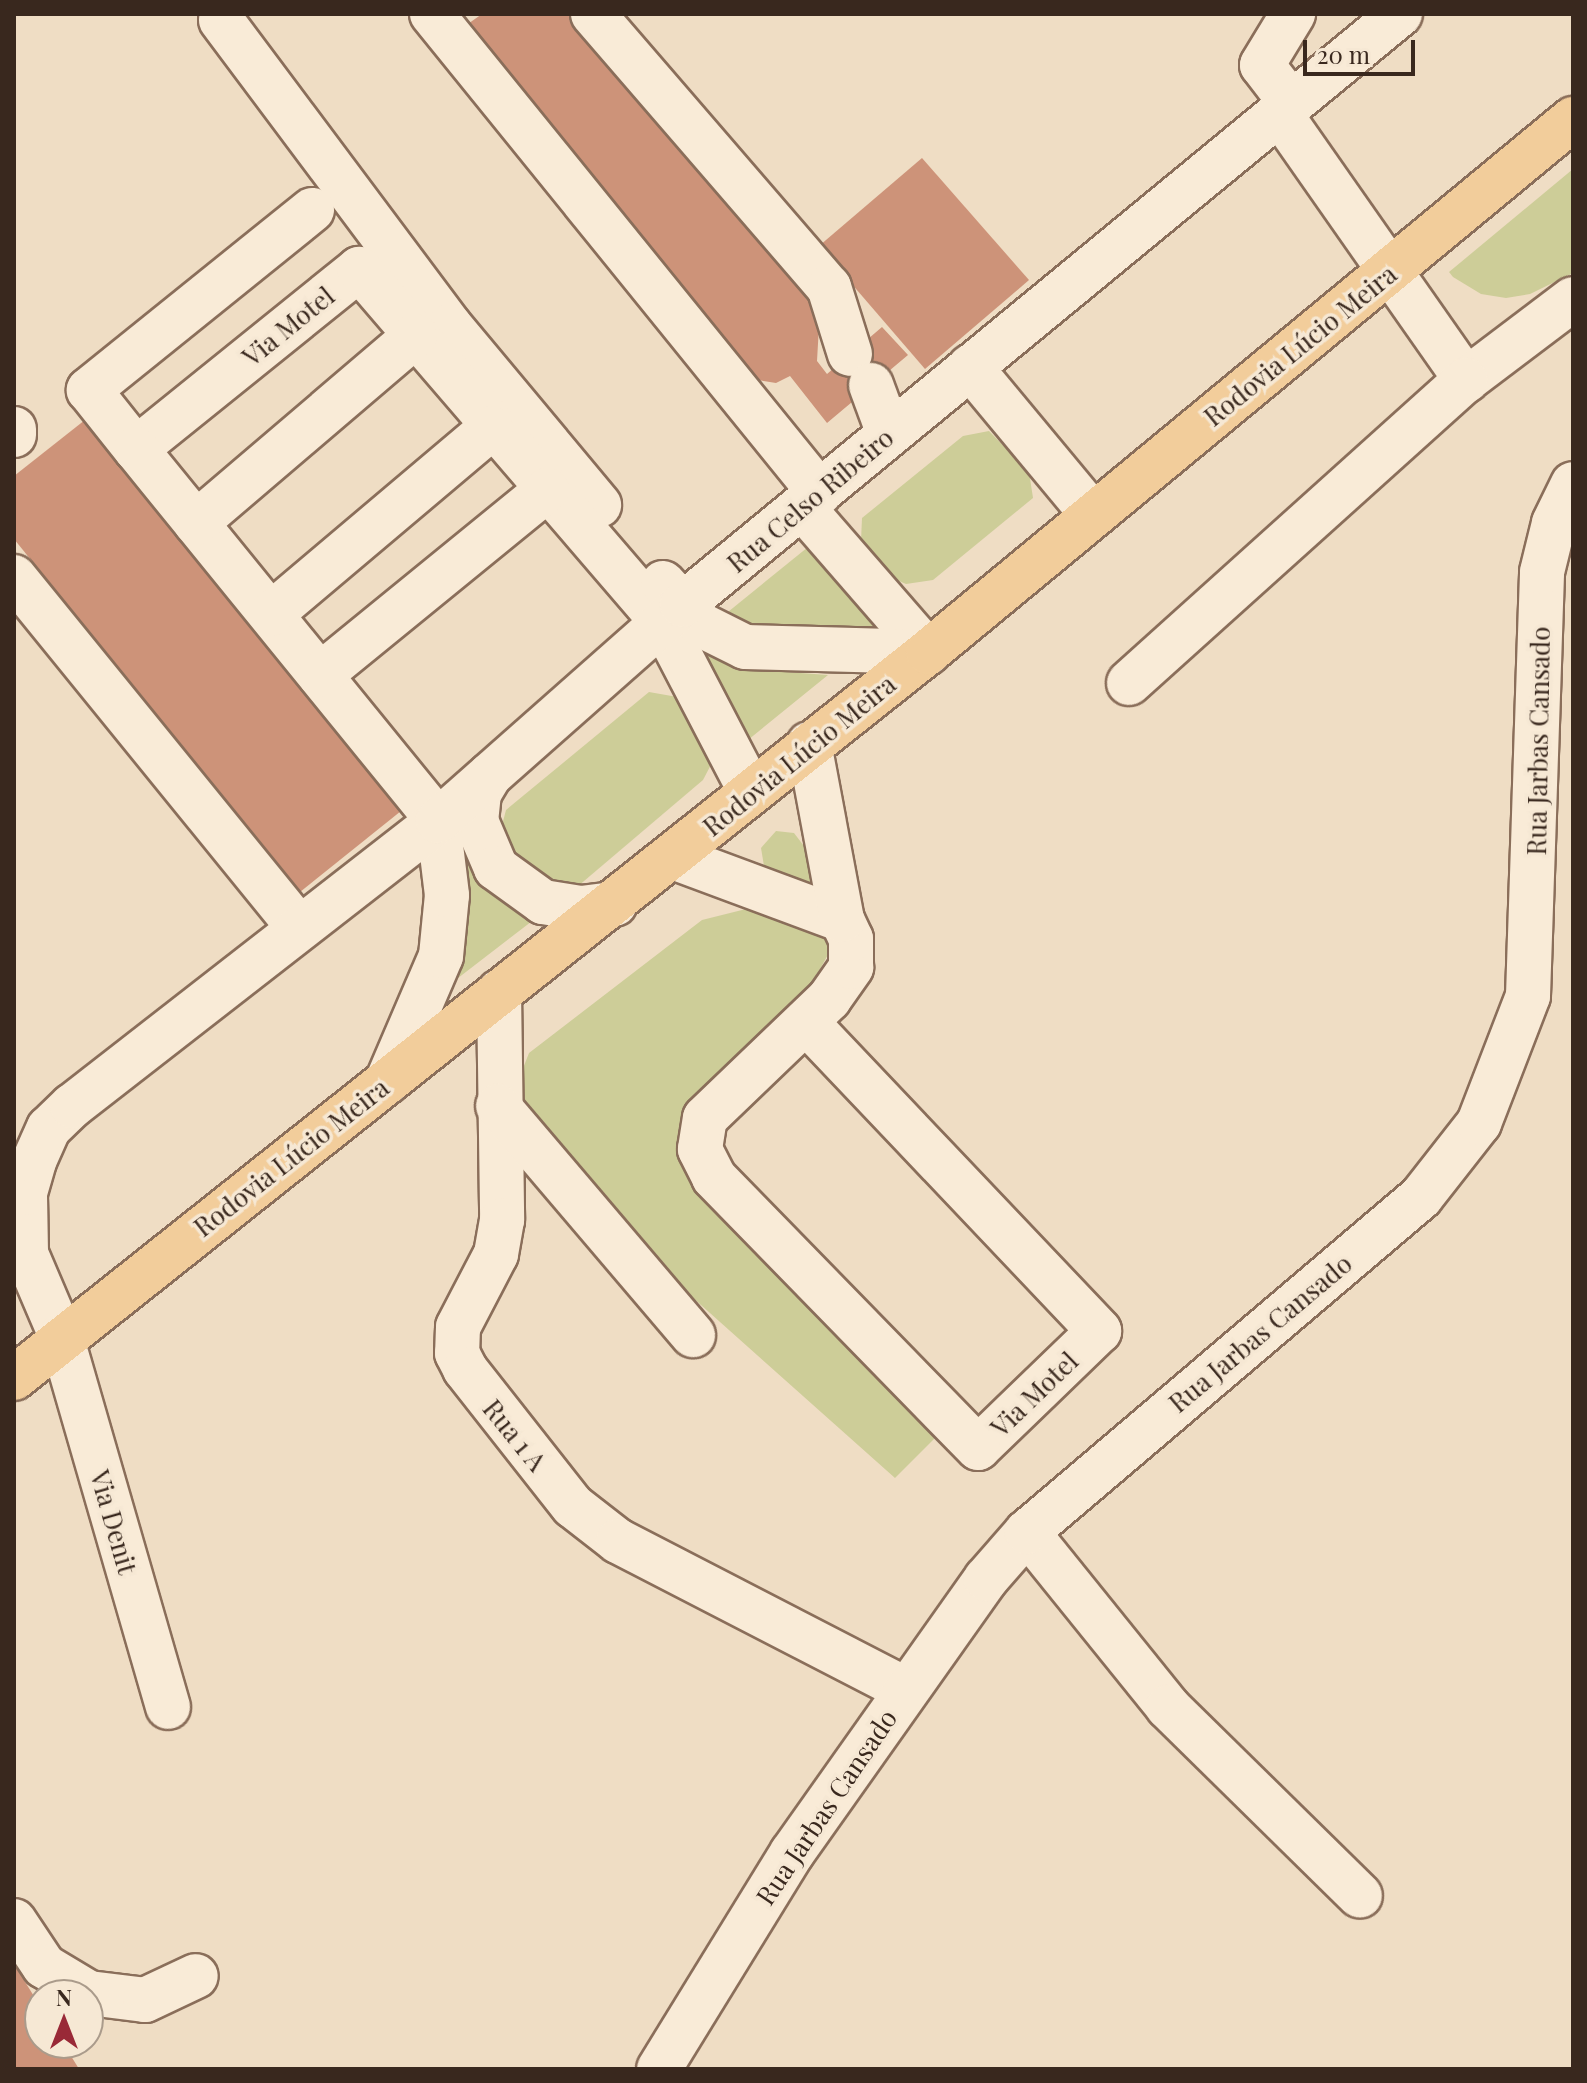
<!DOCTYPE html>
<meta charset="utf-8">
<style>
body{margin:0}
#map{position:relative;width:1587px;height:2083px;overflow:hidden;background:#efddc4;font-family:"Playfair Display",serif}
div>[style]{position:absolute}
[style*='--x']{left:calc(var(--x)*1px);top:calc(var(--y)*1px);width:calc(var(--w)*1px);rotate:calc(var(--a)*1deg)}
.green>*{inset:0;background:#cdcd98}
.building>*{inset:0;background:#cd9379}
.roads{filter:drop-shadow(2px 0 #8a6e5a) drop-shadow(-2px 0 #8a6e5a) drop-shadow(0 2px #8a6e5a) drop-shadow(0 -2px #8a6e5a)}
.minor>*{height:44px;margin:-22px;padding:0 22px;transform-origin:22px;border-radius:22px;background:#f9ebd7}
.major>*{height:44px;margin:-22px;padding:0 22px;transform-origin:22px;border-radius:22px;background:#f2cd9b}
span{translate:-50% -50%;white-space:nowrap;text-align:center;line-height:1.15;-webkit-text-stroke:7px #f6e8d4;paint-order:stroke}
.street-label{font-size:26px;color:#39281e}
.frame{position:absolute;inset:0;border:16px solid #39281e;pointer-events:none}
.north{position:absolute;left:24px;top:1979px;width:80px;height:80px;box-sizing:border-box;background:#f6e8d4;border:2px solid #aa9b8b;border-radius:50%;rotate:0deg;font-size:22px;font-weight:700;line-height:32px;text-align:center;color:#39281e}
.north::after{content:'';display:block;margin:auto;width:28px;height:36px;background:#992937;clip-path:polygon(50% 0,100% 100%,50% 72%,0 100%)}
.scale{position:absolute;left:1303px;top:40px;width:112px;height:36px;box-sizing:border-box;border:4px solid #39281e;border-top:0;padding-left:10px;font-size:24px;line-height:28px;white-space:nowrap;color:#39281e;-webkit-text-stroke:6px #f6e8d4;paint-order:stroke}
</style>
<div id="map">
<div class="green">
<div style="clip-path:polygon(1573px 169px,1573px 273px,1530px 294px,1506px 298px,1481px 294px,1453px 277px,1449px 272px)"></div>
<div style="clip-path:polygon(989px 431px,1029px 472px,1033px 498px,933px 580px,906px 584px,890px 577px,861px 541px,862px 518px,963px 436px)"></div>
<div style="clip-path:polygon(813px 543px,883px 625px,803px 643px,723px 616px)"></div>
<div style="clip-path:polygon(698px 653px,759px 670px,828px 675px,743px 744px)"></div>
<div style="clip-path:polygon(649px 692px,683px 698px,715px 757px,703px 780px,577px 887px,562px 888px,518px 862px,501px 829px,506px 810px)"></div>
<div style="clip-path:polygon(776px 831px,794px 833px,807px 850px,815px 895px,764px 866px,761px 848px)"></div>
<div style="clip-path:polygon(464px 844px,540px 915px,449px 985px,465px 871px)"></div>
<div style="clip-path:polygon(754px 907px,804px 917px,829px 940px,830px 951px,810px 987px,685px 1115px,677px 1148px,943px 1430px,895px 1478px,599px 1214px,525px 1120px,518px 1081px,529px 1053px,702px 920px)"></div>
</div>
<div class="building">
<div style="clip-path:polygon(482px 14px,570px 14px,820px 309px,817px 361px,827px 374px,882px 327px,908px 355px,827px 423px,790px 376px,776px 383px,758px 380px,465px 26px)"></div>
<div style="clip-path:polygon(922px 158px,1029px 280px,925px 369px,819px 246px)"></div>
<div style="clip-path:polygon(90px 416px,406px 807px,300px 892px,14px 539px,14px 476px)"></div>
<div style="clip-path:polygon(14px 1964px,40px 2006px,40px 2043px,63px 2043px,79px 2069px,14px 2069px)"></div>
</div>
<div class="roads">
<div class="minor">
<div style="--x:432;--y:14;--w:616;--a:50.99"></div>
<div style="--x:593;--y:14;--w:361;--a:49.2"></div>
<div style="--x:829;--y:287;--w:70;--a:72.6"></div>
<div style="--x:221;--y:20;--w:382;--a:53.2"></div>
<div style="--x:450;--y:326;--w:233;--a:50.2"></div>
<div style="--x:1292;--y:104;--w:49;--a:-127.6"></div>
<div style="--x:1262;--y:65;--w:60;--a:-58.7"></div>
<div style="--x:1280;--y:114;--w:325;--a:55"></div>
<div style="--x:1466;--y:380;--w:134;--a:-37.1"></div>
<div style="--x:312;--y:210;--w:287;--a:141.1"></div>
<div style="--x:89;--y:390;--w:75;--a:51.5"></div>
<div style="--x:136;--y:449;--w:287;--a:-38.9"></div>
<div style="--x:359;--y:269;--w:467;--a:49.3"></div>
<div style="--x:663;--y:623;--w:188;--a:62.5"></div>
<div style="--x:970;--y:367;--w:192;--a:50.3"></div>
<div style="--x:871;--y:385;--w:52;--a:69.8"></div>
<div style="--x:14;--y:429;--w:6;--a:90"></div>
<div style="--x:136;--y:449;--w:479;--a:50.9"></div>
<div style="--x:803;--y:508;--w:191;--a:49"></div>
<div style="--x:196;--y:523;--w:288;--a:-40.5"></div>
<div style="--x:14;--y:577;--w:452;--a:50.9"></div>
<div style="--x:663;--y:583;--w:57;--a:47.9"></div>
<div style="--x:701;--y:625;--w:49;--a:26.6"></div>
<div style="--x:745;--y:647;--w:183;--a:1.6"></div>
<div style="--x:271;--y:614;--w:288;--a:-40.2"></div>
<div style="--x:320;--y:675;--w:293;--a:-39.2"></div>
<div style="--x:1129;--y:683;--w:453;--a:-42"></div>
<div style="--x:490;--y:775;--w:21;--a:121"></div>
<div style="--x:479;--y:793;--w:28;--a:96"></div>
<div style="--x:476;--y:821;--w:51;--a:66.9"></div>
<div style="--x:496;--y:868;--w:58;--a:35.9"></div>
<div style="--x:543;--y:902;--w:38;--a:9"></div>
<div style="--x:581;--y:908;--w:34;--a:-7"></div>
<div style="--x:673;--y:857;--w:180;--a:20.4"></div>
<div style="--x:499;--y:992;--w:228;--a:89.2"></div>
<div style="--x:502;--y:1220;--w:35;--a:100"></div>
<div style="--x:496;--y:1254;--w:82;--a:117.5"></div>
<div style="--x:458;--y:1327;--w:26;--a:92"></div>
<div style="--x:457;--y:1353;--w:18;--a:63"></div>
<div style="--x:465;--y:1369;--w:174;--a:51.8"></div>
<div style="--x:573;--y:1506;--w:57;--a:37.9"></div>
<div style="--x:618;--y:1541;--w:323;--a:27.3"></div>
<div style="--x:806;--y:1022;--w:426;--a:46.5"></div>
<div style="--x:1099;--y:1331;--w:168;--a:136"></div>
<div style="--x:978;--y:1448;--w:378;--a:-134.3"></div>
<div style="--x:714;--y:1177;--w:31;--a:-117"></div>
<div style="--x:700;--y:1149;--w:31;--a:-81"></div>
<div style="--x:705;--y:1118;--w:172;--a:-43.8"></div>
<div style="--x:829;--y:999;--w:39;--a:-55"></div>
<div style="--x:851;--y:967;--w:28;--a:-90"></div>
<div style="--x:851;--y:939;--w:21;--a:-115"></div>
<div style="--x:842;--y:920;--w:179;--a:-100.6"></div>
<div style="--x:387;--y:1082;--w:137;--a:-66.8"></div>
<div style="--x:441;--y:956;--w:61;--a:-84.4"></div>
<div style="--x:447;--y:895;--w:75;--a:-96.9"></div>
<div style="--x:498;--y:1106;--w:301;--a:49.6"></div>
<div style="--x:15;--y:1228;--w:117;--a:66.9"></div>
<div style="--x:61;--y:1336;--w:386;--a:73.9"></div>
<div style="--x:26;--y:1253;--w:60;--a:-91"></div>
<div style="--x:25;--y:1193;--w:33;--a:-74"></div>
<div style="--x:34;--y:1161;--w:36;--a:-66"></div>
<div style="--x:49;--y:1128;--w:32;--a:-44"></div>
<div style="--x:72;--y:1106;--w:464;--a:-37.9"></div>
<div style="--x:438;--y:821;--w:326;--a:-41.5"></div>
<div style="--x:682;--y:605;--w:930;--a:-39.46"></div>
<div style="--x:1027;--y:1532;--w:225;--a:51.1"></div>
<div style="--x:1168;--y:1707;--w:269;--a:44.5"></div>
<div style="--x:14;--y:1921;--w:54;--a:56.3"></div>
<div style="--x:44;--y:1966;--w:52;--a:31"></div>
<div style="--x:89;--y:1993;--w:56;--a:7.1"></div>
<div style="--x:145;--y:2000;--w:56;--a:-25.2"></div>
<div style="--x:659;--y:2069;--w:254;--a:-58.4"></div>
<div style="--x:792;--y:1853;--w:336;--a:-54.7"></div>
<div style="--x:986;--y:1579;--w:62;--a:-48.9"></div>
<div style="--x:1027;--y:1532;--w:517;--a:-40.37"></div>
<div style="--x:1421;--y:1197;--w:94;--a:-51.9"></div>
<div style="--x:1479;--y:1123;--w:136;--a:-68.9"></div>
<div style="--x:1528;--y:996;--w:424;--a:-88.1"></div>
<div style="--x:1542;--y:572;--w:50;--a:-76.2"></div>
<div style="--x:1554;--y:523;--w:43;--a:-64"></div>
</div>
<div class="major">
<div style="--x:14;--y:1378;--w:1167;--a:-38.46"></div>
<div style="--x:928;--y:652;--w:837;--a:-39.57"></div>
</div>
</div>
<div class="street-label">
<span style="left:288px;top:326px;rotate:-39deg">Via Motel</span>
<span style="left:1300px;top:345px;rotate:-39deg">Rodovia Lúcio Meira</span>
<span style="left:810px;top:500px;rotate:-40deg">Rua Celso Ribeiro</span>
<span style="left:1538px;top:741px;rotate:-89deg">Rua Jarbas Cansado</span>
<span style="left:799px;top:755px;rotate:-39deg">Rodovia Lúcio Meira</span>
<span style="left:291px;top:1157px;rotate:-38deg">Rodovia Lúcio Meira</span>
<span style="left:1260px;top:1333px;rotate:-40deg">Rua Jarbas Cansado</span>
<span style="left:1034px;top:1394px;rotate:-44deg">Via Motel</span>
<span style="left:515px;top:1435px;rotate:51deg">Rua 1 A</span>
<span style="left:114px;top:1522px;rotate:74deg">Via Denit</span>
<span style="left:826px;top:1807px;rotate:-56deg">Rua Jarbas Cansado</span>
</div>
<div class="frame"></div>
<div class="north">N</div>
<div class="scale">20 m</div>
</div>
